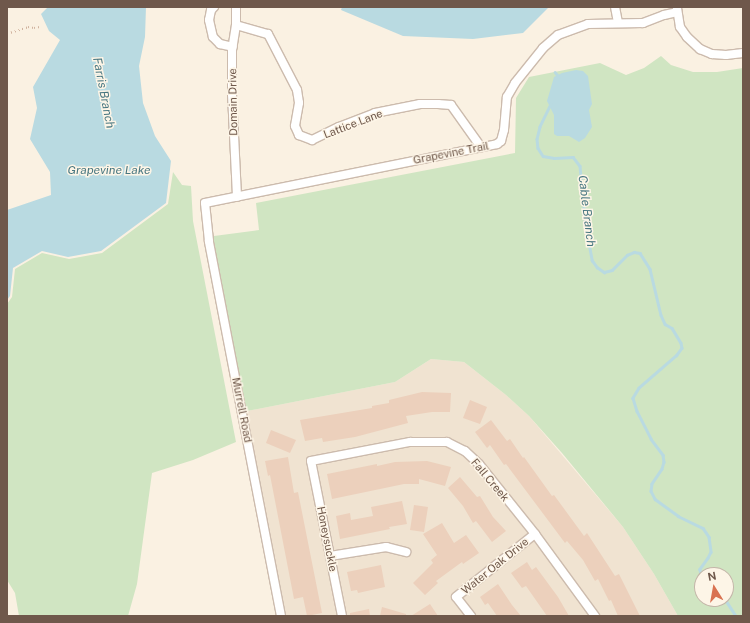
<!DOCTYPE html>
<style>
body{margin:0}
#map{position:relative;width:750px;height:623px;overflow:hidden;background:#faf1e2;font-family:"Public Sans",sans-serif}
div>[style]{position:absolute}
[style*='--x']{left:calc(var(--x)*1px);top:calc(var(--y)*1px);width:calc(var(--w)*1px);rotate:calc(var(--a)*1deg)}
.residential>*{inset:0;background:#f0e3d1}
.green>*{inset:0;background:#d0e5c2}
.water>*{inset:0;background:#b9dae1}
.stream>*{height:2.5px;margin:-1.25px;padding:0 1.25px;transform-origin:1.25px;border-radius:1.25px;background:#b9dae1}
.building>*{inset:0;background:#ecd0bc}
.path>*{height:1.5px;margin-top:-0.75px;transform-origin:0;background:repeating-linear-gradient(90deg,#d1b4a0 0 1px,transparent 0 4px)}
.roads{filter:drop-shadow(1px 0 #ccbbad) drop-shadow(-1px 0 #ccbbad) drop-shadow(0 1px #ccbbad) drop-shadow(0 -1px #ccbbad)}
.minor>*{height:8px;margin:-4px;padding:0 4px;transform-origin:4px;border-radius:4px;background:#fff}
span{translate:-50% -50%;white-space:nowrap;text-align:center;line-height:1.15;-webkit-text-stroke:3px #fdf5e7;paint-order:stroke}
.street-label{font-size:11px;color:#6f584b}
.water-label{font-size:12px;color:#477680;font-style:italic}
.frame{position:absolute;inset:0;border:8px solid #6f584b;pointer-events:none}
.north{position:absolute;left:694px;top:567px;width:40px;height:40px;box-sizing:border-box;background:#fdf5e7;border:1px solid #c4b6a9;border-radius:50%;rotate:349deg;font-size:11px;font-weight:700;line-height:16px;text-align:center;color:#6f584b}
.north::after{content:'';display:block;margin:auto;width:14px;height:18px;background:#d97251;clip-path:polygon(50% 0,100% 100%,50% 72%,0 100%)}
</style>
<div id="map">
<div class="residential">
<div style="clip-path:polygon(431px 359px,464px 362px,506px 395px,529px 416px,623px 527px,654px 574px,678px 616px,284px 616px,242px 412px,395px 382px)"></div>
</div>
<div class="green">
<div style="clip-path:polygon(evenodd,661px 56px,671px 65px,693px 72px,717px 72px,743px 68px,743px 616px,678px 616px,654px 574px,623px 527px,562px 453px,529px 416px,506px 395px,464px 362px,431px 359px,395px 382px,242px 412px,213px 245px,214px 236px,259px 230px,256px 203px,515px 153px,516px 98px,529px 77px,600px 63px,626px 75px,644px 68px,661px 56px,702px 575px,726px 575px,726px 599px,702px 599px,702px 575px)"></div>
<div style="clip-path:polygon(173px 172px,182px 185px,191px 186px,193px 221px,236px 442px,193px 460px,152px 473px,137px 584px,128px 616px,19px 616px,15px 593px,7px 580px,7px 304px,12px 297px,15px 269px,42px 253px,69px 259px,102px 253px,168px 204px)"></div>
</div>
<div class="water">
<div style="clip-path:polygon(48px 7px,146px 7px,145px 37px,139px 66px,143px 103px,155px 136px,171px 161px,166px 203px,101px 251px,68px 257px,42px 251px,13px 268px,10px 296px,7px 300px,7px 210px,51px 195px,50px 172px,30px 139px,37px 108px,33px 87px,60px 40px,49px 31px,41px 14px)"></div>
<div style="clip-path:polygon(342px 7px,549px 7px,523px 33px,473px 39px,403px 36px,341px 10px)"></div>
<div style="clip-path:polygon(576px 70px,583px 71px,588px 76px,592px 104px,589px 110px,592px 127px,585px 138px,579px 142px,569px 136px,557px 136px,554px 134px,554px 115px,547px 101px,554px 77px,562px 73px)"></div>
</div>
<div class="stream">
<div style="--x:555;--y:72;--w:6;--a:51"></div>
<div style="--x:551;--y:104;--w:25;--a:116"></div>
<div style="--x:540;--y:127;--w:12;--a:104"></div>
<div style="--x:537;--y:139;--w:9;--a:84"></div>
<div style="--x:538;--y:148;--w:9;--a:58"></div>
<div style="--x:543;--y:156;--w:11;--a:10"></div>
<div style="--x:554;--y:158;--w:19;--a:-3"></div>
<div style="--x:573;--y:157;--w:11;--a:52"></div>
<div style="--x:580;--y:166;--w:62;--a:84.5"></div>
<div style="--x:586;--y:228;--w:33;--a:79"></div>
<div style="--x:592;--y:260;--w:9;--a:54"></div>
<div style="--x:597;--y:267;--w:9;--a:36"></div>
<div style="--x:604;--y:272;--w:8;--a:-14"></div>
<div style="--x:612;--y:270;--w:21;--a:-45"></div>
<div style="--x:627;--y:255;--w:8;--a:-23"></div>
<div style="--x:634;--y:252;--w:6;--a:9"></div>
<div style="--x:640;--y:253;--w:19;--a:58"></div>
<div style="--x:650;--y:269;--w:47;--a:76.6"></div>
<div style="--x:661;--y:315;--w:10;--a:66"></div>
<div style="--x:665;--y:324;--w:8;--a:30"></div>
<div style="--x:672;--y:328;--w:17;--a:59"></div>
<div style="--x:681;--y:343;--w:5;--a:79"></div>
<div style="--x:682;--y:348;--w:9;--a:126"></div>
<div style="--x:677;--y:355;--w:50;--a:139"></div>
<div style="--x:639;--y:388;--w:12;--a:121"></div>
<div style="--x:633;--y:398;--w:14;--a:73"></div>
<div style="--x:637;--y:411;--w:31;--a:63"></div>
<div style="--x:651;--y:439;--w:20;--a:53"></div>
<div style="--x:663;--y:455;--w:7;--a:82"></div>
<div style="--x:664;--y:462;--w:7;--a:106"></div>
<div style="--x:662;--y:469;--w:18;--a:124"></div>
<div style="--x:652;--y:484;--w:7;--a:98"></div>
<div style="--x:651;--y:491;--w:9;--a:63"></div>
<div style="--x:655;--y:499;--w:29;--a:36"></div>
<div style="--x:678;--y:516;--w:28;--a:26"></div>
<div style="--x:703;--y:528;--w:11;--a:56"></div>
<div style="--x:709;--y:537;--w:15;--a:82"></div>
<div style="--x:711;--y:552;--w:7;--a:117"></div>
<div style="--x:708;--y:558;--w:14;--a:126"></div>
<div style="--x:700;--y:569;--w:14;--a:82"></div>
<div style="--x:725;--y:599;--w:20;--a:57"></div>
</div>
<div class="building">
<div style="clip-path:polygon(422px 392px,451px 393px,450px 412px,432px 412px,406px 416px,408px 423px,355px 437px,323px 442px,322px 438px,305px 441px,300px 420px,372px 408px,372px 406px,389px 403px,389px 400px)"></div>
<div style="clip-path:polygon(470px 400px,487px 407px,480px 424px,463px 418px)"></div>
<div style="clip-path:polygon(491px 420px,507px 441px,510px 439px,523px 458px,524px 457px,552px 496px,554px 495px,584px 536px,587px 533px,615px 576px,619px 574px,640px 616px,618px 616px,611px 600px,609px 601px,598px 579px,595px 581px,583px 560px,567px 541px,565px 543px,506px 464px,504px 465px,490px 445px,487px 448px,475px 432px)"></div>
<div style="clip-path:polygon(271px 430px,296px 440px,290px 453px,266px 443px)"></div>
<div style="clip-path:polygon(288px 457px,294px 493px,298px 492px,322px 613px,307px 616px,303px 597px,294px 599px,270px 475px,268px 476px,265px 461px)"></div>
<div style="clip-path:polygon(427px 461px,451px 467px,445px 486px,419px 479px,419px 484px,404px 484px,332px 499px,327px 474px,377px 464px,377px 466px,395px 462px)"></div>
<div style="clip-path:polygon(460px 477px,477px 497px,480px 496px,493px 517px,506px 531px,492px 542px,476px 521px,473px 523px,463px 506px,448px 488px)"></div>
<div style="clip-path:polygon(402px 501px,407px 524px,389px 527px,390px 529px,340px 539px,336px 516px,350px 513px,351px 520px,373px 516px,371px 507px)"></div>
<div style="clip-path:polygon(414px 505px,428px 507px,424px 532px,410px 530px)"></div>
<div style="clip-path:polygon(442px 523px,454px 543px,466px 535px,479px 553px,463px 564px,462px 562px,436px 581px,438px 583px,425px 595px,413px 583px,433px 563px,431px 560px,437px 555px,423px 534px)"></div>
<div style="clip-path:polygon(527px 562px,532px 570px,536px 567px,558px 597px,569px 616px,547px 616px,526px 586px,522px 588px,511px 573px)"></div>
<div style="clip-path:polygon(381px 565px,385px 587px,358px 593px,357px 590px,351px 591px,347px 572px)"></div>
<div style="clip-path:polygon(498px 584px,512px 605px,521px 616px,497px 616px,488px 603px,485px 605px,480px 597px)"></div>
<div style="clip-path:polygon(430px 604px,438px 616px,411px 616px)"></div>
<div style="clip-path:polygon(382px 607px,406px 614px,406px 616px,380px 616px)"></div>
<div style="clip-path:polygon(369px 609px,370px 616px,350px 616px,350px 613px)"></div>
</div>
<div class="path">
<div style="--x:7;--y:34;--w:22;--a:-18"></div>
<div style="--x:28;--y:27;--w:6;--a:9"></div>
<div style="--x:34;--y:28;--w:6;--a:-9"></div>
</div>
<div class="roads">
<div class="minor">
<div style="--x:214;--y:7;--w:4;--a:135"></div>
<div style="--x:211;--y:10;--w:10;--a:101"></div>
<div style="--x:209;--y:20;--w:17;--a:77"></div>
<div style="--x:213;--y:37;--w:10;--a:45"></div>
<div style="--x:220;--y:44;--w:13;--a:13"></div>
<div style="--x:236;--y:7;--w:18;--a:90"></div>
<div style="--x:236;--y:25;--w:25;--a:99"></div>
<div style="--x:232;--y:50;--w:44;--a:90"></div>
<div style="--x:232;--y:94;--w:103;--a:87.2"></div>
<div style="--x:615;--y:7;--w:16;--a:79"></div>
<div style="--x:677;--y:8;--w:19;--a:81"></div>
<div style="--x:680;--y:27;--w:12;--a:55"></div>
<div style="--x:687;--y:37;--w:18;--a:43"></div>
<div style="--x:700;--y:49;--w:13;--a:23"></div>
<div style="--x:712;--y:54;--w:14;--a:4"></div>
<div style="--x:726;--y:55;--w:17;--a:-7"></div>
<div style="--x:236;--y:25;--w:33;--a:16"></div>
<div style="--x:268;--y:34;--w:63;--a:62.6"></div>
<div style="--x:297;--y:90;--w:13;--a:81"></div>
<div style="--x:299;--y:103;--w:23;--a:100"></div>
<div style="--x:295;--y:126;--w:10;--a:66"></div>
<div style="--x:299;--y:135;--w:14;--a:21"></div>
<div style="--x:312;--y:140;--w:30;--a:-26"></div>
<div style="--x:339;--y:127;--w:39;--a:-21"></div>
<div style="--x:375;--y:113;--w:46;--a:-11.3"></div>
<div style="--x:420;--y:104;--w:18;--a:0"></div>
<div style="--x:438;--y:104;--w:13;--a:4"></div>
<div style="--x:451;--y:105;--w:52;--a:54.5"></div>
<div style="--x:330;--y:556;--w:57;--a:-9.1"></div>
<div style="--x:386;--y:547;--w:21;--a:14"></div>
<div style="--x:281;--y:616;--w:382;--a:-100.9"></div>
<div style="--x:209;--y:241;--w:38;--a:-96"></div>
<div style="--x:205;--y:203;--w:298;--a:-11.4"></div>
<div style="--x:497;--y:144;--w:5;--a:-37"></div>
<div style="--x:501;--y:141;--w:11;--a:-75"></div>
<div style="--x:504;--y:130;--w:33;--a:-85"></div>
<div style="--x:507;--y:97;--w:16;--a:-60"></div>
<div style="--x:515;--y:83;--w:45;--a:-51.3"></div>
<div style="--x:543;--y:48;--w:20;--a:-41"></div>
<div style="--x:558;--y:35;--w:32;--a:-20"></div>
<div style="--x:588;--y:24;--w:55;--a:-1"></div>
<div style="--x:643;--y:23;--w:22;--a:-21"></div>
<div style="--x:664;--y:15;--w:13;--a:-13"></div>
<div style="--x:342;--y:616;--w:158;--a:-101.3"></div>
<div style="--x:311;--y:461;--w:101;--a:-10.9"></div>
<div style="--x:410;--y:442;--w:37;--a:0"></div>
<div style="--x:447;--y:442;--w:20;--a:27"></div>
<div style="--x:465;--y:451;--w:19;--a:43"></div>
<div style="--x:479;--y:464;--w:90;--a:51.3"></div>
<div style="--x:535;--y:534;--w:102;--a:53.8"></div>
<div style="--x:471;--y:616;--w:24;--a:-128"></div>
<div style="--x:456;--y:597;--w:101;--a:-38.6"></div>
</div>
</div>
<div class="street-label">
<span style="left:233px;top:102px;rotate:-91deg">Domain Drive</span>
<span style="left:353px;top:124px;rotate:-21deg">Lattice Lane</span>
<span style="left:451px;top:153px;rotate:-11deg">Grapevine Trail</span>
<span style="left:242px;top:410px;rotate:79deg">Murrell Road</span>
<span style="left:490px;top:480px;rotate:50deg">Fall Creek</span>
<span style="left:327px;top:539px;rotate:79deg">Honeysuckle</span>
<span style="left:495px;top:566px;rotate:-39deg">Water Oak Drive</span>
</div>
<div class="water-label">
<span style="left:103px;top:93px;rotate:79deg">Farris Branch</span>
<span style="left:109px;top:171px">Grapevine Lake</span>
<span style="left:586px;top:211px;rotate:83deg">Cable Branch</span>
</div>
<div class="frame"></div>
<div class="north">N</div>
</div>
